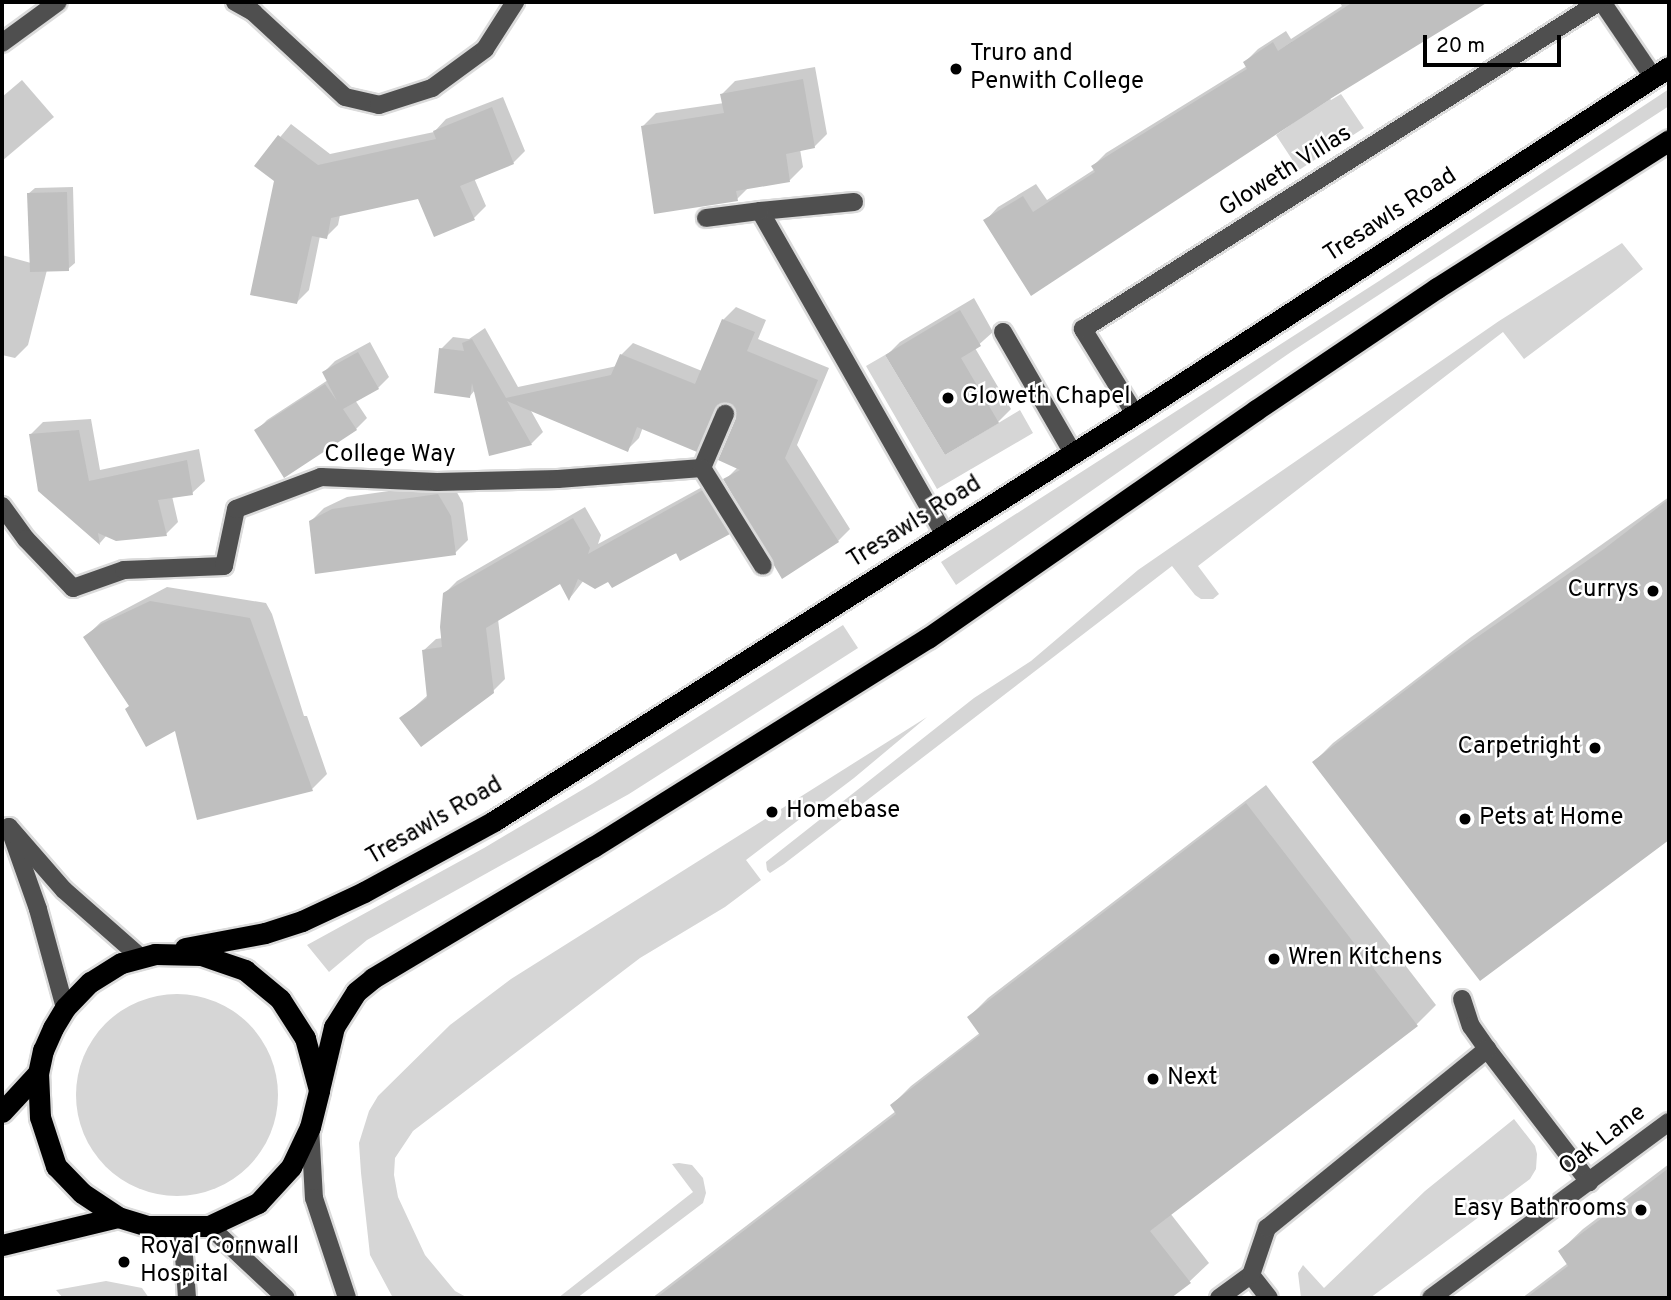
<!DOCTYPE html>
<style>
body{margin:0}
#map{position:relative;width:1671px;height:1300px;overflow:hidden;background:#fff;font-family:Overpass,sans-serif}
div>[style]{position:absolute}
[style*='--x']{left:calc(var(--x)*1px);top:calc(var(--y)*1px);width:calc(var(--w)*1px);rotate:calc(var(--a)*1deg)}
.green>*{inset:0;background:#d6d6d6}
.round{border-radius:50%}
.shadow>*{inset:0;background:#0003}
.building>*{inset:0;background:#bfbfbf}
.roads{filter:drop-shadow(2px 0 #dbdbdb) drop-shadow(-2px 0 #dbdbdb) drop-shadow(0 2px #dbdbdb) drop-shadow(0 -2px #dbdbdb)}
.minor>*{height:18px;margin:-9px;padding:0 9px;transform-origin:9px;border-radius:9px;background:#4f4f4f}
.highway>*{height:21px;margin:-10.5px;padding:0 10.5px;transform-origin:10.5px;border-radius:10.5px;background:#000}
.dots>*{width:19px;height:19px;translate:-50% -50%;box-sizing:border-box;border:4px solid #fff;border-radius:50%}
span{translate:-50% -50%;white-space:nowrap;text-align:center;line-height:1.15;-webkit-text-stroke:5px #fff;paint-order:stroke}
.poi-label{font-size:24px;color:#000}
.left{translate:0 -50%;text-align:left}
.right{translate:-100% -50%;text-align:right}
.street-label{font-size:24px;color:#000}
.frame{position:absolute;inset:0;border:4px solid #000;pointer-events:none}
.scale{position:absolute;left:1423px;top:35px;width:138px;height:32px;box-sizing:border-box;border:4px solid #000;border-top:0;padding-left:9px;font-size:21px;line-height:24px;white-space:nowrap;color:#000;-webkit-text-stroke:5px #fff;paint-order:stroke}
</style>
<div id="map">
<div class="green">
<div style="clip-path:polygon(1292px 42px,1331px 100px,1341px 94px,1364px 128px,1299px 170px,1276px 135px,1316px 107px,1278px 52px)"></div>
<div style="clip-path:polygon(1669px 89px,1669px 106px,1291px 352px,956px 585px,941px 562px,1379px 281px)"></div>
<div style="clip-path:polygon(1622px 243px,1643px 269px,1616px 290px,1524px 359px,1503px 332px,1198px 566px,1219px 594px,1213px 599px,1201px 599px,1195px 595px,1172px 566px,784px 864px,770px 873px,767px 870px,766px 862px,974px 698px,1031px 661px,1138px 570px,1499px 321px)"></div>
<div style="clip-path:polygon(885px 355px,945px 455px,1020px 410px,1033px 433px,937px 489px,866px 366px)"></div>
<div style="clip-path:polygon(843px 625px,858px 648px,629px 794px,367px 940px,329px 972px,307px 945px,484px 848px,592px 784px)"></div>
<div style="clip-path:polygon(927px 717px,854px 778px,746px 860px,761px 880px,725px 907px,640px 958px,413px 1131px,395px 1158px,394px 1175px,398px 1197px,425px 1255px,455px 1291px,468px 1298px,393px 1298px,370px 1255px,361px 1173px,359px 1143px,369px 1111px,378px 1096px,450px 1025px,511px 979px)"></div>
<div class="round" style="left:76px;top:994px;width:202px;height:202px"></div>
<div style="clip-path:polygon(1514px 1119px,1535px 1146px,1537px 1154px,1536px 1169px,1530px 1179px,1370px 1298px,1301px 1298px,1298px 1273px,1303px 1265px,1324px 1288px,1425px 1191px)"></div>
<div style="clip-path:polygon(679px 1163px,692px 1165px,703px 1178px,706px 1193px,703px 1203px,577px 1298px,558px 1298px,693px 1192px,672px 1164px)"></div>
<div style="clip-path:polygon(106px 1281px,142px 1288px,149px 1298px,63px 1298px,56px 1290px)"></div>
</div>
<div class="shadow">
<div style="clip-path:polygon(1339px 2px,1486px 2px,1432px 32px,1031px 294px,986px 220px,998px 207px,1036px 184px,1047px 200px,1095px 169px,1093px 166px,1106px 153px,1247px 66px,1245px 62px,1258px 49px,1286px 31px,1291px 39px,1342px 6px)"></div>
<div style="clip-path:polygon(815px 67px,827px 134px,814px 147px,800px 149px,803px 167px,790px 180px,749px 187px,737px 199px,643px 126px,656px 113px,724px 103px,722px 94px,735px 81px)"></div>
<div style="clip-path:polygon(22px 80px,54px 117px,2px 161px,2px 97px)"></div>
<div style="clip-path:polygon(503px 97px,525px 151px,513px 163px,474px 178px,486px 206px,474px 218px,419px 197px,340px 215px,338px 225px,326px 237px,320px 236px,309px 290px,297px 302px,276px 181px,257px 165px,291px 124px,330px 154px,434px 132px,446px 119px)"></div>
<div style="clip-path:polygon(73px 187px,75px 263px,68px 269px,47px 270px,28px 345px,15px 358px,2px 355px,2px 255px,31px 263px,28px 194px,35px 188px)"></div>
<div style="clip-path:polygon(974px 298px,993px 332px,975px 348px,1011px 409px,998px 422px,887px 355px,900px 342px)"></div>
<div style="clip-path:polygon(736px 307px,766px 320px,758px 339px,829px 368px,797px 445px,850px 529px,838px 541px,725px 480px,738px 467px,736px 407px,729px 402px,723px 402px,708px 437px,696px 450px,643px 427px,639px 438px,627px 450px,530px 409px,543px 432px,531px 444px,475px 390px,470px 396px,441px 349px,453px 337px,469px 339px,485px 328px,518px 387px,617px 366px,621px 355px,633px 343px,702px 371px,723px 320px)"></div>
<div style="clip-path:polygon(370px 342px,389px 377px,378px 388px,355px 400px,367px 418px,356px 429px,256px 431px,267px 420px,328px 380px,324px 372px,335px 361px)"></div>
<div style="clip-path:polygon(91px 419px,100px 470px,199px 449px,205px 481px,192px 493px,172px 496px,178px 522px,166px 534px,107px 535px,100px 543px,39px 490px,31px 434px,43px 422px)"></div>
<div style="clip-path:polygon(715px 480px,741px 521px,729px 533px,609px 579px,584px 580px,570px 598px,560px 582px,498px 619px,505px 679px,492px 692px,402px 718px,428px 695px,423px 651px,436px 639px,443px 638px,444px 594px,457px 581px,585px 507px,601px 535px,598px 544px)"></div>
<div style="clip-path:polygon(451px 482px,463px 503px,468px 540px,455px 553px,311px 521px,324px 508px,347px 497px)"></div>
<div style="clip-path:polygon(1669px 497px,1669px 837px,1617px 873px,1314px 762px,1333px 743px,1471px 637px)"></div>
<div style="clip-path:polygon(167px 587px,266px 603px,272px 614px,304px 716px,307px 716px,327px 774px,312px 789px,130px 705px,85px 637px,101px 622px)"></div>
<div style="clip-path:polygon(1266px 785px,1436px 1005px,1417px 1024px,1170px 1213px,1209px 1263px,1189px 1282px,1168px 1298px,652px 1298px,896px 1111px,892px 1105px,911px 1086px,981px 1032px,969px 1017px,988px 998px)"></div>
<div style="clip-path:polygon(1669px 1164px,1669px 1295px,1664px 1298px,1522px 1298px,1568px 1263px,1560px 1251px,1583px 1229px)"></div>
</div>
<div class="building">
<div style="clip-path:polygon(1353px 2px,1488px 2px,1330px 99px,1031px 296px,983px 220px,1023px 196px,1033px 212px,1095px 172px,1091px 166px,1247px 69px,1243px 62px,1273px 42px,1278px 51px)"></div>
<div style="clip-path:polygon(803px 79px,815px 148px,786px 154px,790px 182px,736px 191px,738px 201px,654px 214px,641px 126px,724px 113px,720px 94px)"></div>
<div style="clip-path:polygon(492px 107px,514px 164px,460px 186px,475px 220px,434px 237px,418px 199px,331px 218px,327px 239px,312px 236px,297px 304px,250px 295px,274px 181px,254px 166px,278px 135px,318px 165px,436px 139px,433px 131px)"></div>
<div style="clip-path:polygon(67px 192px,69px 271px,30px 272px,27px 193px)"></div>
<div style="clip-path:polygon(960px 310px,981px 346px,961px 358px,999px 423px,945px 455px,885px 355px)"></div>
<div style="clip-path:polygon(722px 319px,755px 332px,747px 351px,818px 380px,785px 458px,839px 542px,782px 579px,723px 479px,740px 470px,718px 460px,736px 418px,736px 412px,730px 404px,723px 403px,715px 409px,697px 452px,637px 427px,628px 452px,507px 401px,532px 445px,489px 456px,472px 383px,470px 398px,434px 393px,439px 348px,464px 351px,462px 343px,472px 339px,506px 398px,611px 375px,620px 354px,695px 384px)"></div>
<div style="clip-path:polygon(358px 352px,379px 389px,343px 409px,357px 430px,284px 478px,254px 430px,325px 384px,337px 401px,322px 372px)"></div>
<div style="clip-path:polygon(79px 430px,89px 481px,187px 460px,193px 495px,158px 500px,167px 536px,116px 541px,98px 533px,100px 545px,38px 491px,29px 434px)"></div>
<div style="clip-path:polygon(703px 490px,730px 534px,680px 561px,676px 553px,612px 588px,608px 582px,595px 589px,578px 579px,569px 601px,560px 584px,486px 628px,494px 693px,421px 747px,399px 718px,427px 698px,422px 650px,442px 647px,440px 627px,443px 593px,573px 518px,590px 548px,588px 554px)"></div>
<div style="clip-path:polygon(438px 494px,451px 516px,456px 555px,315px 574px,309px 521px,332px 509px)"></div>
<div style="clip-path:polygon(1669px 499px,1669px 840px,1480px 981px,1312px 762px,1450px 656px,1604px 549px)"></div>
<div style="clip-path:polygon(150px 601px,250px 618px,313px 791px,197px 820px,175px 731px,146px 747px,125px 709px,129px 706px,83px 637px,101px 624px)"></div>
<div style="clip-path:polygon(1246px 803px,1418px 1026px,1150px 1231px,1191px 1283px,1171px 1298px,656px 1298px,896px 1114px,890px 1105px,980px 1035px,967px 1017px)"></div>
<div style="clip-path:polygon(1669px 1168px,1669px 1298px,1526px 1298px,1568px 1266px,1558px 1251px)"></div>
</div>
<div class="roads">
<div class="minor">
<div style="--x:235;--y:2;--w:21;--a:29"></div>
<div style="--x:253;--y:12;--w:125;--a:42.7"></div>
<div style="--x:345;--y:97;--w:35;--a:13"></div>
<div style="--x:379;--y:105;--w:56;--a:-17.8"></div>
<div style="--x:432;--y:88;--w:66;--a:-36.3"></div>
<div style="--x:485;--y:49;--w:56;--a:-57.4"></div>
<div style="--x:1602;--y:2;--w:91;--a:55.8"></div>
<div style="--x:2;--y:43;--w:69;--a:-36.2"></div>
<div style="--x:854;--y:202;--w:94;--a:174.5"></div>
<div style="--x:760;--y:211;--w:373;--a:60.3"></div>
<div style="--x:706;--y:218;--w:54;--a:-7.4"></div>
<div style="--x:1003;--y:332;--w:140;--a:60"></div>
<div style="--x:1135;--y:414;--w:100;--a:-121.5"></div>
<div style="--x:1083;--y:329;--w:611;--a:-32.36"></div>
<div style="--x:702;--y:468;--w:59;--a:-66.9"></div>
<div style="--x:2;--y:506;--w:41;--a:54"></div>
<div style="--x:26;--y:539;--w:68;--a:46.2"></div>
<div style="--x:73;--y:588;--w:54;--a:-19.4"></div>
<div style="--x:124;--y:570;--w:100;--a:-2.3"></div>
<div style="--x:224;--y:566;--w:58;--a:-78.1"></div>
<div style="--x:236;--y:509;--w:91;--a:-20.6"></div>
<div style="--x:321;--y:477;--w:116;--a:2.5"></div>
<div style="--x:437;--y:482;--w:121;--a:-1.4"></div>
<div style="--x:558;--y:479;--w:144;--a:-4.4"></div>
<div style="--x:702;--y:468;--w:115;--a:58.1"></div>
<div style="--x:1462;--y:999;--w:28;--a:72"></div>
<div style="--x:1471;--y:1026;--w:28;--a:55"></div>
<div style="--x:1487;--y:1049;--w:168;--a:52.5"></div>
<div style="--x:65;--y:1008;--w:103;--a:-105.3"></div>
<div style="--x:38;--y:909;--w:87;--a:-109.5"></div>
<div style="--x:9;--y:827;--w:84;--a:48.9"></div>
<div style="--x:64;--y:890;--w:103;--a:41.4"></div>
<div style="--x:310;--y:1127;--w:71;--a:86.8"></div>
<div style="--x:314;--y:1198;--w:105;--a:71.7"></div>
<div style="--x:209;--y:1226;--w:105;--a:43.1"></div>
<div style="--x:182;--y:1228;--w:70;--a:85.9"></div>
<div style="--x:1251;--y:1275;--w:29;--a:52"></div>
<div style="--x:1219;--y:1298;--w:39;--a:-36"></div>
<div style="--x:1251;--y:1275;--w:50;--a:-71.2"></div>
<div style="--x:1267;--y:1228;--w:284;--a:-39.1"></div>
<div style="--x:1431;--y:1298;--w:296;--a:-36.5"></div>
</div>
<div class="highway">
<div style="--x:185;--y:948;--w:81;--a:-10.6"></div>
<div style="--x:265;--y:933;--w:39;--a:-18"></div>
<div style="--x:302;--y:921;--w:68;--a:-25.1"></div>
<div style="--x:364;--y:892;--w:148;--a:-28.6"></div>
<div style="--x:494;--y:821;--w:759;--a:-32.41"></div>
<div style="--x:1135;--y:414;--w:637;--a:-33.02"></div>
<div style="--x:319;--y:1090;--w:54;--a:-105.1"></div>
<div style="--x:305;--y:1038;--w:46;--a:-122.7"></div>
<div style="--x:280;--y:999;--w:45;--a:-140.4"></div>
<div style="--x:245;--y:970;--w:46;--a:-161.2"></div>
<div style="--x:201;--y:955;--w:46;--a:-178.8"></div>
<div style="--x:155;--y:954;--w:35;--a:165"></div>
<div style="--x:121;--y:963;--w:36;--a:148"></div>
<div style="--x:90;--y:982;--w:36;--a:134"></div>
<div style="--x:65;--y:1008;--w:23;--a:121"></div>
<div style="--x:53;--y:1028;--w:24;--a:114"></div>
<div style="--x:43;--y:1050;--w:24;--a:102"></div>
<div style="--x:38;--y:1073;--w:44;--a:87.4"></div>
<div style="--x:40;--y:1117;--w:52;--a:71.9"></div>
<div style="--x:56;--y:1166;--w:37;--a:46"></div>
<div style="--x:82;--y:1193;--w:43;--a:33.7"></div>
<div style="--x:118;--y:1217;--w:31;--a:17"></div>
<div style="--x:148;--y:1226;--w:61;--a:0"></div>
<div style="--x:209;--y:1226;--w:54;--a:-25.1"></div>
<div style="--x:258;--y:1203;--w:49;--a:-47.5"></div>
<div style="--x:291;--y:1167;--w:44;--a:-64.6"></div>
<div style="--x:310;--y:1127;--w:38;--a:-76"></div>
<div style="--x:319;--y:1090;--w:65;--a:-76.6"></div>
<div style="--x:334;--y:1027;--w:41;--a:-57.8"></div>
<div style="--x:356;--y:992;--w:22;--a:-39"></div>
<div style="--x:373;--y:978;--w:256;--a:-30.8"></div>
<div style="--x:593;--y:847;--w:395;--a:-32"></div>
<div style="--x:928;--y:638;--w:399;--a:-34.8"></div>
<div style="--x:1256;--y:410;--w:218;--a:-34"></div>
<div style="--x:1437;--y:288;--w:275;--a:-32.5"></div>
<div style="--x:2;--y:1112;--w:53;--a:-47.3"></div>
<div style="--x:2;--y:1245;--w:119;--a:-13.6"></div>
</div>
</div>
<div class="dots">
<div style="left:956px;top:69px;background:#000"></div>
<div style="left:948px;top:398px;background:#000"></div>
<div style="left:1653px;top:591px;background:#000"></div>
<div style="left:1595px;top:748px;background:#000"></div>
<div style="left:772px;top:812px;background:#000"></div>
<div style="left:1465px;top:819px;background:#000"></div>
<div style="left:1274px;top:959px;background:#000"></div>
<div style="left:1153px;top:1079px;background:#000"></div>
<div style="left:1641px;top:1210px;background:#000"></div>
<div style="left:124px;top:1262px;background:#000"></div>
</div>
<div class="poi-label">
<span class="left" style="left:970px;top:69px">Truro and<br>Penwith College</span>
<span class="left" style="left:962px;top:398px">Gloweth Chapel</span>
<span class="right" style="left:1639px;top:591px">Currys</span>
<span class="right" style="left:1581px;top:748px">Carpetright</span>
<span class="left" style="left:786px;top:812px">Homebase</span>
<span class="left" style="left:1479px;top:819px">Pets at Home</span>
<span class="left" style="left:1288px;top:959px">Wren Kitchens</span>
<span class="left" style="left:1167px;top:1079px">Next</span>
<span class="right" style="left:1627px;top:1210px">Easy Bathrooms</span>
<span class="left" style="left:140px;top:1262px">Royal Cornwall<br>Hospital</span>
</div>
<div class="street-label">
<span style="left:1286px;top:172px;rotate:-32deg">Gloweth Villas</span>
<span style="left:1391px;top:216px;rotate:-33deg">Tresawls Road</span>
<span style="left:390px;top:456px">College Way</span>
<span style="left:915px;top:523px;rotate:-32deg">Tresawls Road</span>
<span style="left:435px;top:822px;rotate:-30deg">Tresawls Road</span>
<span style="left:1603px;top:1141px;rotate:-37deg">Oak Lane</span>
</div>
<div class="frame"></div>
<div class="scale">20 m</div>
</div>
